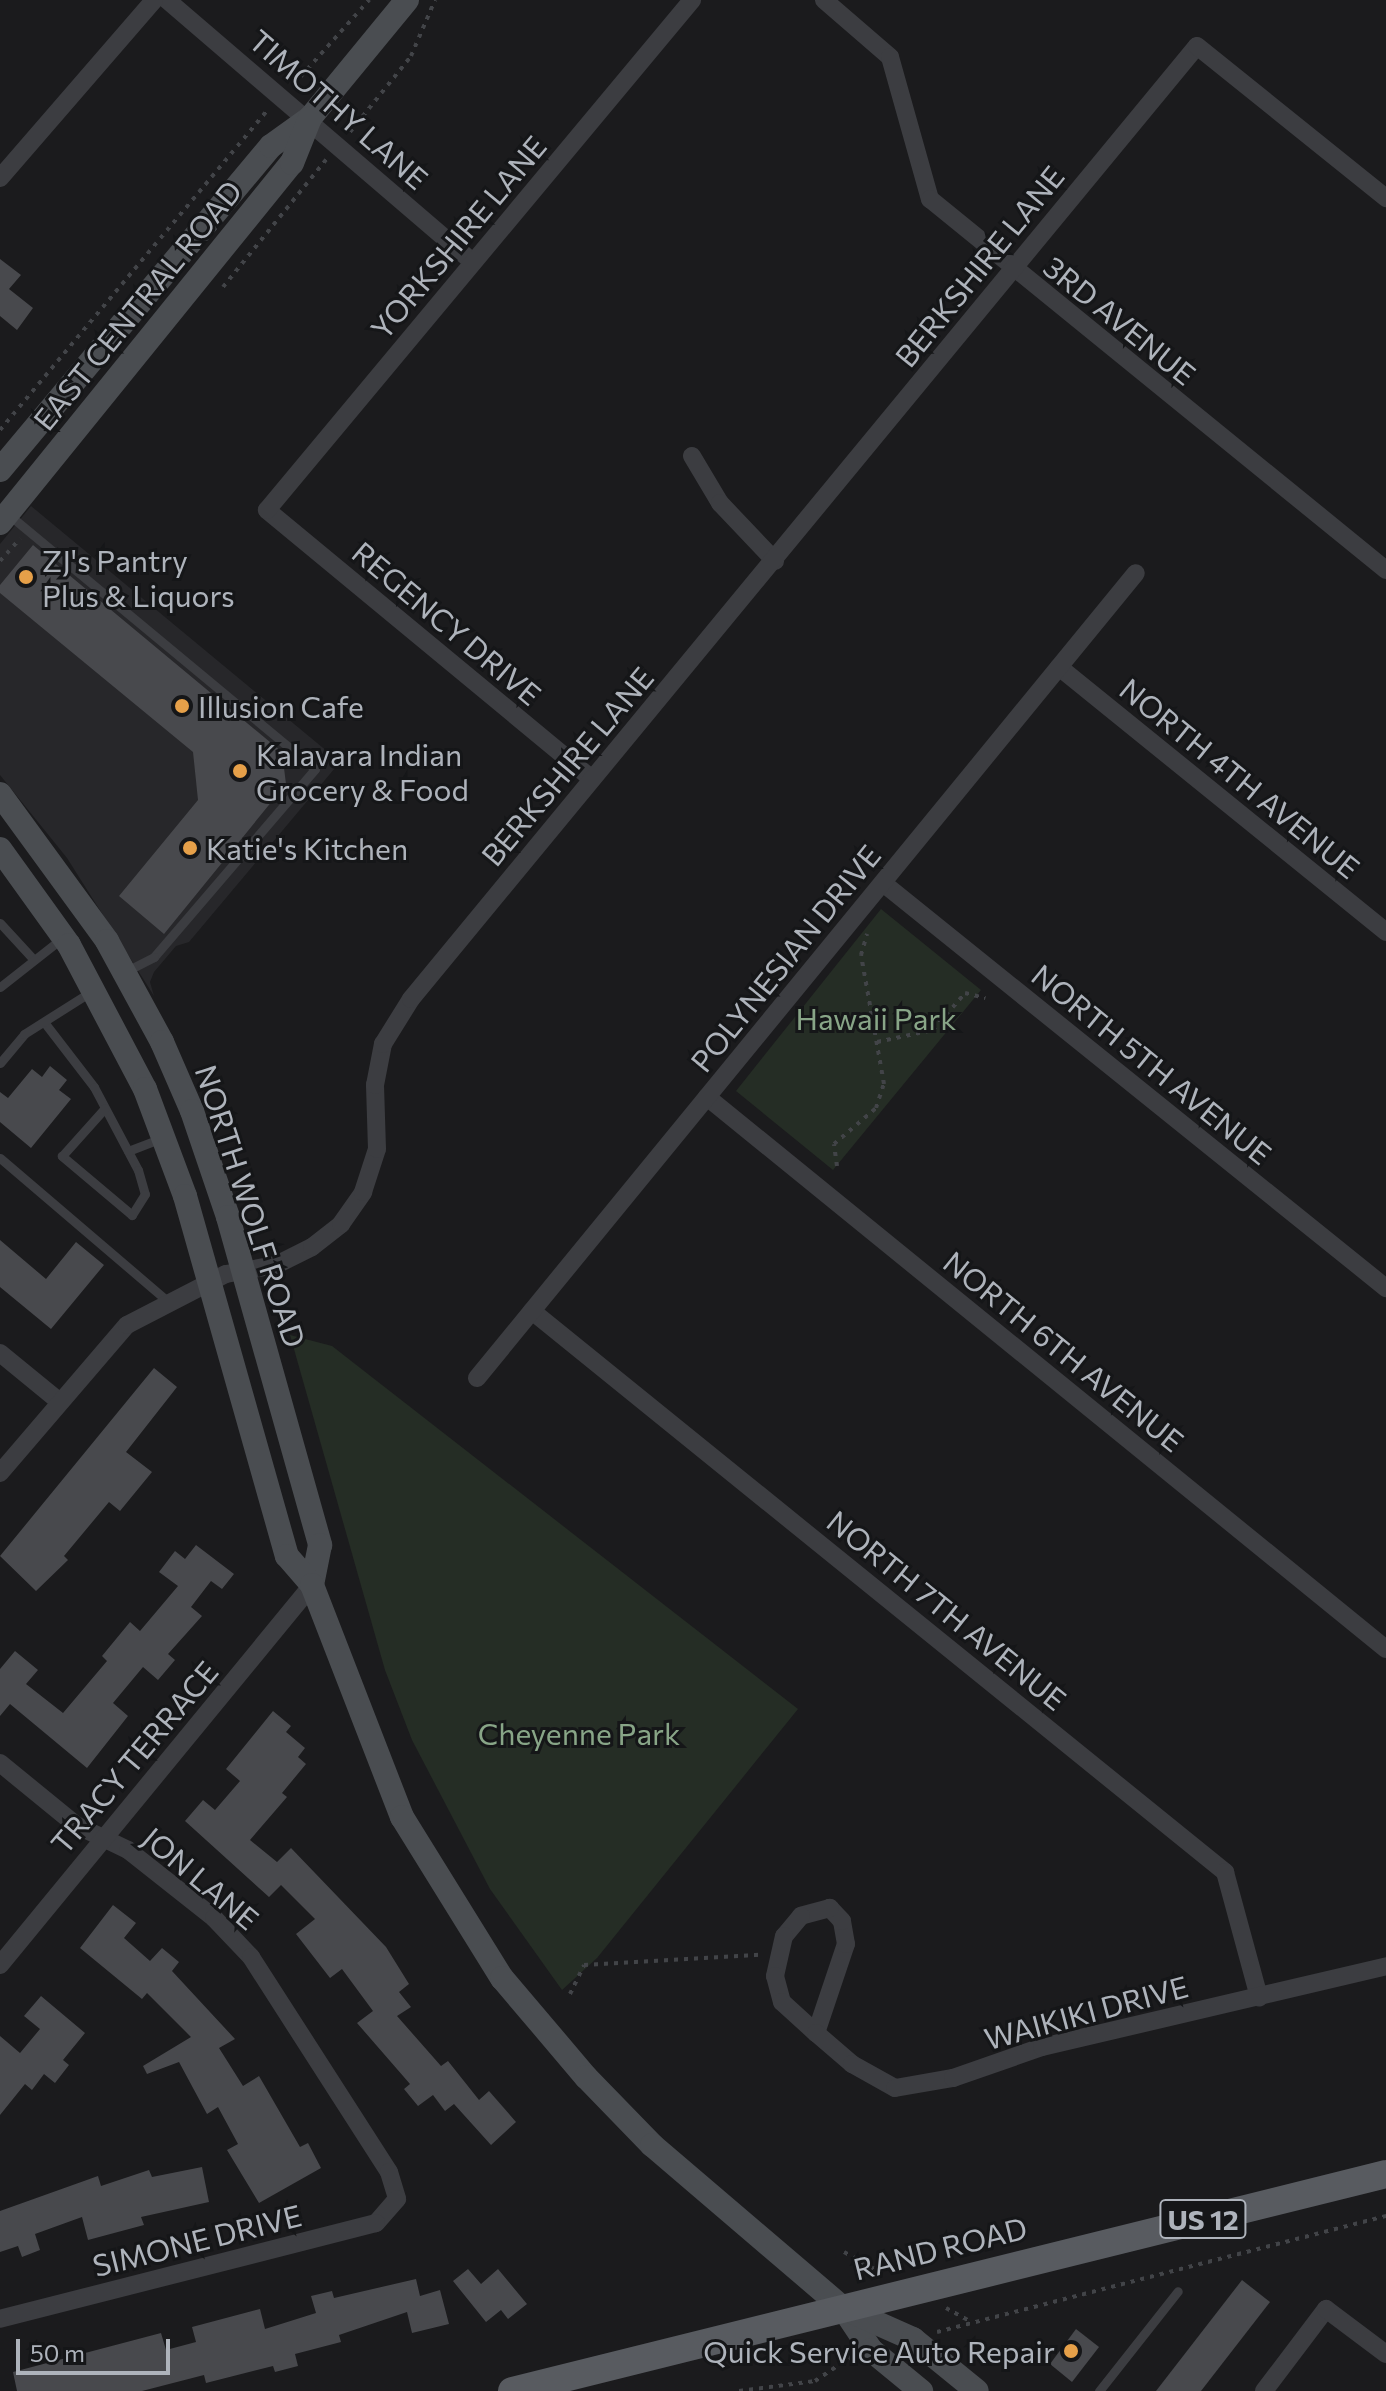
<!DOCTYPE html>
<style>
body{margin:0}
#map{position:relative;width:1386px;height:2391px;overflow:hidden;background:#1b1b1d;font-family:Commissioner,sans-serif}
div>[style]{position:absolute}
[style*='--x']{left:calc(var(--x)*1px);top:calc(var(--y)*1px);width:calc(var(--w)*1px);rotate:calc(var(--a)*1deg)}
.built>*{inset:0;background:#27272a}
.green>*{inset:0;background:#252d25}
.building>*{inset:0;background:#48494d}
.path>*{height:4px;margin-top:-2px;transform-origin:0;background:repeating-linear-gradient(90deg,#424448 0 4px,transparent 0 10px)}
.service>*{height:9px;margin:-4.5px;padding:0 4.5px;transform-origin:4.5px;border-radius:4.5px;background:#3c3d41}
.minor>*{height:18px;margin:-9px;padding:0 9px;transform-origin:9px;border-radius:9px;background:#3c3d41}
.secondary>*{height:24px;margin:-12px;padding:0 12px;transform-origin:12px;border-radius:12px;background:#4a4d51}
.primary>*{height:28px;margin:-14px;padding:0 14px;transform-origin:14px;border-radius:14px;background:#585b60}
.dots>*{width:22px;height:22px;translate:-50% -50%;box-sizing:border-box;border:4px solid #151618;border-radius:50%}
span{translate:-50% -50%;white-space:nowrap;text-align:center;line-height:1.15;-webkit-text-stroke:6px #151618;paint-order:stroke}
.shield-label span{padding:2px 6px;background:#151618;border:2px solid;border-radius:6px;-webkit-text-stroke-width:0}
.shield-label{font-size:28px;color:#aeb3bb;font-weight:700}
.street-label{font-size:30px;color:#aeb3bb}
.poi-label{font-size:30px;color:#aeb3bb}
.left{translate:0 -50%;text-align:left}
.right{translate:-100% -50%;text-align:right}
.park-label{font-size:30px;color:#88a587}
.scale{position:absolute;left:16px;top:2339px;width:154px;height:36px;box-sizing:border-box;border:4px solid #aeb3bb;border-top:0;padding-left:10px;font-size:24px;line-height:28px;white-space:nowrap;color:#aeb3bb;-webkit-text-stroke:6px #151618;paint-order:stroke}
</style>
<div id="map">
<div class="built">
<div style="clip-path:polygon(31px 506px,340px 762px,189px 942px,176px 946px,154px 972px,150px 982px,154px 996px,67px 858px,0 775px,0 544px)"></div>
</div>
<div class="green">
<div style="clip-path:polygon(881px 909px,981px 990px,833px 1170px,736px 1091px)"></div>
<div style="clip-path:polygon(290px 1335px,332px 1346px,798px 1709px,597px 1958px,562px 1990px,490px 1889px,412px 1740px,385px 1670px)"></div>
</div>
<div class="building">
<div style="clip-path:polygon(0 259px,21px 275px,9px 289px,33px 308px,17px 330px,0 316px)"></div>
<div style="clip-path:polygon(33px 545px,282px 752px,286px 784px,164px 934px,119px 896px,198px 800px,193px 752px,0 593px,0 585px)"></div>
<div style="clip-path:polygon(50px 1066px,67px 1080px,59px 1090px,71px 1099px,31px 1148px,0 1122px,0 1092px,8px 1098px,32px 1069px,42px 1077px)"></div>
<div style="clip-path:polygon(0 1240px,46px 1279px,76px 1242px,104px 1265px,51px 1329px,0 1287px)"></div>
<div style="clip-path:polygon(154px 1368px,177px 1387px,126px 1452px,152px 1472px,120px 1511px,109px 1502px,64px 1556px,68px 1560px,36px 1591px,0 1556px)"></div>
<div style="clip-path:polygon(196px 1545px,234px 1574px,222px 1589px,211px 1581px,191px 1607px,202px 1616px,168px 1654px,175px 1660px,158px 1680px,143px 1667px,113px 1703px,128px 1716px,87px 1768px,10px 1704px,0 1716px,0 1669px,15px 1651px,38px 1670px,26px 1684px,63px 1713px,107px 1661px,102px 1656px,130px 1622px,140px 1631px,178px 1586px,159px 1572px,175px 1551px,185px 1559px)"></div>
<div style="clip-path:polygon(273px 1711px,291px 1726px,286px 1732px,305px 1748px,298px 1757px,306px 1764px,282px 1793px,287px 1797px,250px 1840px,277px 1862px,291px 1848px,386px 1947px,409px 1984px,399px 1992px,411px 2007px,397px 2016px,441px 2066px,448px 2061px,479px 2100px,489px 2091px,516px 2122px,491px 2145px,454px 2104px,445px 2111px,433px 2095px,418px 2106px,404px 2089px,410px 2084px,357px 2023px,373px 2011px,342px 1969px,330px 1978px,296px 1934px,315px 1919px,281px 1885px,269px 1897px,185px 1821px,203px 1800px,215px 1810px,240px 1781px,226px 1769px)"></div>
<div style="clip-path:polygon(113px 1905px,136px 1923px,124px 1938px,150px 1961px,162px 1948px,179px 1962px,172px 1971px,235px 2039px,219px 2048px,243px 2086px,259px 2076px,300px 2147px,308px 2143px,321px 2168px,259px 2203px,227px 2150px,238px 2144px,218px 2107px,207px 2114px,179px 2062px,147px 2074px,143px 2066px,191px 2037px,147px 1993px,142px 1999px,80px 1948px)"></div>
<div style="clip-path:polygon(41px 1996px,85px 2033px,63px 2060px,69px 2065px,55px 2083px,44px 2074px,32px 2090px,25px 2084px,0 2115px,0 2036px,20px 2053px,40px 2029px,24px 2016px)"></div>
<div style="clip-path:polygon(202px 2167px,209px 2202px,141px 2217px,144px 2225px,88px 2240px,82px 2217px,35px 2234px,40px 2250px,22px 2257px,18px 2246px,0 2252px,0 2211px,98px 2176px,101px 2186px,149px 2170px,152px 2177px)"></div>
<div style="clip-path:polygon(468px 2269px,481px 2284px,498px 2269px,527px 2304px,508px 2319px,501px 2310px,486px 2322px,453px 2281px)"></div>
<div style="clip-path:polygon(416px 2279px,420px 2296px,440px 2290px,449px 2324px,412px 2333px,407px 2312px,339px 2335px,341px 2342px,295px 2354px,298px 2366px,275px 2372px,273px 2366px,206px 2383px,204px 2375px,142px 2391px,17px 2391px,13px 2372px,161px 2333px,166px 2350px,196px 2342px,192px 2327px,260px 2309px,265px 2329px,316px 2313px,311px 2296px,332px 2291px,334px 2298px)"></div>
<div style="clip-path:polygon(1242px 2280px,1270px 2302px,1201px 2391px,1156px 2391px)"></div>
<div style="clip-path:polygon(1076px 2329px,1099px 2347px,1072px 2382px,1050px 2364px)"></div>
</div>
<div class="path">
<div style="--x:294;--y:84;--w:113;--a:-48.2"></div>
<div style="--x:350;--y:132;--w:97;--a:-51.2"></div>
<div style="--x:411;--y:56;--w:61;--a:-66.8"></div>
<div style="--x:223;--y:287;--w:164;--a:-51"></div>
<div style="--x:0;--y:430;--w:417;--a:-50.1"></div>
<div style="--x:0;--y:561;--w:30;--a:-48"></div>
<div style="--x:877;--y:1042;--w:57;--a:-12.1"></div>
<div style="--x:933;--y:1030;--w:49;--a:-49.1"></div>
<div style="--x:965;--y:993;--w:21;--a:14"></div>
<div style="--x:837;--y:1166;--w:22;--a:-98"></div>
<div style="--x:834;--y:1144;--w:55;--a:-40.6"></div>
<div style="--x:876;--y:1108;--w:25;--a:-72"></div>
<div style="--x:884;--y:1084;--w:131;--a:-100.1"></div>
<div style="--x:861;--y:955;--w:22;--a:-74"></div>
<div style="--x:570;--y:1994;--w:32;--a:-64"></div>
<div style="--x:584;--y:1965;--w:176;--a:-3.3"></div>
<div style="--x:844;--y:2252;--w:47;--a:29.3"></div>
<div style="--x:946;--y:2308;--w:29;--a:29"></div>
<div style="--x:937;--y:2332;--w:464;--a:-14.5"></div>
<div style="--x:739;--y:2391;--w:77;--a:-7.5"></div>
<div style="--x:815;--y:2381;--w:45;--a:-34"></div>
</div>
<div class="service">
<div style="--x:8;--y:514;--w:399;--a:39.7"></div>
<div style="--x:315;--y:769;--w:248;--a:130.6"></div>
<div style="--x:154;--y:957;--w:33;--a:153"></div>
<div style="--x:0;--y:923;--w:50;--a:47.4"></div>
<div style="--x:0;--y:987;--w:78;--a:-38.2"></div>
<div style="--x:44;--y:1022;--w:82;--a:52.4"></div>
<div style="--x:94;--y:1087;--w:94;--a:62.1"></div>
<div style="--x:138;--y:1170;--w:25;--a:74"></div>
<div style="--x:145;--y:1194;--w:25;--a:122"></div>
<div style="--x:132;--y:1215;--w:92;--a:-139.9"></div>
<div style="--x:62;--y:1156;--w:64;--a:-48.1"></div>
<div style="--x:0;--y:1063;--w:38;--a:-50"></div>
<div style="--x:24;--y:1034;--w:80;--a:-32.3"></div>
<div style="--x:128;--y:1151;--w:36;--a:-21"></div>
<div style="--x:0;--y:1158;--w:223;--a:40.5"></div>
<div style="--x:1099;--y:2391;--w:127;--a:-51.7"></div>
</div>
<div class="minor">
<div style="--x:167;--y:0;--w:403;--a:40.6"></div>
<div style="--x:824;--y:0;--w:87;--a:40.8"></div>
<div style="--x:890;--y:57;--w:148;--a:74.3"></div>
<div style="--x:930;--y:199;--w:588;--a:39.13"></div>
<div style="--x:0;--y:178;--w:235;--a:-49.1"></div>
<div style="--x:692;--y:456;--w:55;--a:59.2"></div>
<div style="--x:720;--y:503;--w:80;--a:46.5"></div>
<div style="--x:1059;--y:667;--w:421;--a:39"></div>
<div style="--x:592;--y:779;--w:422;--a:-140.4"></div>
<div style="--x:267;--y:510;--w:664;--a:-50.19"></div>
<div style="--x:883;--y:883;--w:646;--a:38.84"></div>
<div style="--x:707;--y:1097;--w:875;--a:39.11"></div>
<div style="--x:532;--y:1311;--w:892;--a:38.99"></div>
<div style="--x:1225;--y:1872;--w:130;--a:74.8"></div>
<div style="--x:0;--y:1353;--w:77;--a:39.2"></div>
<div style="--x:477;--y:1378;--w:1040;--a:-50.7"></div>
<div style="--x:0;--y:1473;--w:195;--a:-49.4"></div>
<div style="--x:127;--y:1325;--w:111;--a:-27.3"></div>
<div style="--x:226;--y:1274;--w:51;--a:-10.2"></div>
<div style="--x:276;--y:1265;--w:40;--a:-26.6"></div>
<div style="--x:312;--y:1247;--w:37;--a:-38"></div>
<div style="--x:341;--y:1224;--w:39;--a:-55"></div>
<div style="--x:363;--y:1192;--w:45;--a:-72"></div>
<div style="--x:377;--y:1149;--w:64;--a:-91.8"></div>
<div style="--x:375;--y:1085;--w:42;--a:-79"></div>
<div style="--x:383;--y:1044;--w:53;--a:-58.1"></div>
<div style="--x:411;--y:999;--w:1235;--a:-50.49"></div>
<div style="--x:1197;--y:46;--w:243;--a:38.8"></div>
<div style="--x:0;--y:1763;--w:98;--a:39.2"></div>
<div style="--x:76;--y:1825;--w:58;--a:25.7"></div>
<div style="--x:128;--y:1850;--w:110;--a:38.3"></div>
<div style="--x:214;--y:1918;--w:54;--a:46.5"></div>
<div style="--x:251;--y:1957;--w:255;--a:57.3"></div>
<div style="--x:389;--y:2172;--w:28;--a:73"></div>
<div style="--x:397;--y:2199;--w:32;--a:131"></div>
<div style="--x:376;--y:2223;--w:388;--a:165.7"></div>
<div style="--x:0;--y:1965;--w:492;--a:-50.6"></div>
<div style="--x:816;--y:2033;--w:94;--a:-71.4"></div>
<div style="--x:846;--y:1944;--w:23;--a:-100"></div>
<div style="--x:842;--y:1921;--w:18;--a:-133"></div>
<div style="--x:830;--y:1908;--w:30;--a:165"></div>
<div style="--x:801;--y:1916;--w:26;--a:130"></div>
<div style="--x:784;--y:1936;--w:41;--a:102.7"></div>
<div style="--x:775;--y:1976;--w:27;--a:75"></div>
<div style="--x:782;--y:2002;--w:46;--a:42.4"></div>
<div style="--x:816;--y:2033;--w:48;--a:40.7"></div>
<div style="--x:852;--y:2064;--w:49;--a:29.2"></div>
<div style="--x:895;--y:2088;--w:59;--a:-9.8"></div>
<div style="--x:953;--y:2078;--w:94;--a:-19.2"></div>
<div style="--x:1042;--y:2047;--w:353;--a:-13.2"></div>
<div style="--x:1264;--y:2391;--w:103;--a:-52.9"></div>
<div style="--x:1326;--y:2309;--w:75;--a:36.9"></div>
</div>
<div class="secondary">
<div style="--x:0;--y:470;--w:422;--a:-50.1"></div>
<div style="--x:271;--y:146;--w:48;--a:-35.7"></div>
<div style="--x:310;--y:118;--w:153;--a:-50.6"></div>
<div style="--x:0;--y:523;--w:464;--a:-51"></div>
<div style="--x:292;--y:163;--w:48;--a:-68.2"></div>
<div style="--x:0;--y:794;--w:182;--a:53.9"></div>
<div style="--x:107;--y:941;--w:115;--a:61.4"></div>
<div style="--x:162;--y:1042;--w:75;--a:66.5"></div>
<div style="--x:192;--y:1111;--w:112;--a:71.2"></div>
<div style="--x:228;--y:1217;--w:341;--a:74.3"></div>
<div style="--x:320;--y:1545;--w:41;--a:101.3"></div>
<div style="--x:0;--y:849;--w:118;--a:54.3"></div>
<div style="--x:69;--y:945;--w:163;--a:62.2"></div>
<div style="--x:145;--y:1089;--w:114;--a:69.5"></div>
<div style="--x:185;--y:1196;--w:374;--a:74.2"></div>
<div style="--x:287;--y:1556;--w:38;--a:49"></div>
<div style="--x:312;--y:1585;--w:249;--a:68.8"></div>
<div style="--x:402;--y:1817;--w:190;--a:58.2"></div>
<div style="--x:502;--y:1978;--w:130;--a:49.7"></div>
<div style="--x:586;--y:2077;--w:95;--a:45.9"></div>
<div style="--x:652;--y:2145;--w:251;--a:40.5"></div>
<div style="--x:843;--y:2308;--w:50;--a:56.3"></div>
<div style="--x:871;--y:2350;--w:65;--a:39.4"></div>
<div style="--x:843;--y:2308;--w:77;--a:23.9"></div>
<div style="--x:913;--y:2339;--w:82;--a:39.1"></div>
</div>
<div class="primary">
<div style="--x:512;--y:2391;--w:901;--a:-13.94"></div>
</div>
<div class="dots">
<div style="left:26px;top:577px;background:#e6a049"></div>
<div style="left:182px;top:706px;background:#e6a049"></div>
<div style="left:240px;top:771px;background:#e6a049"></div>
<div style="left:190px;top:848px;background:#e6a049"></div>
<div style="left:1071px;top:2351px;background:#e6a049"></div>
</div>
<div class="shield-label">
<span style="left:1203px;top:2219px">US 12</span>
</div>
<div class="street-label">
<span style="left:339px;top:109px;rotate:41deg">TIMOTHY LANE</span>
<span style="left:458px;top:237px;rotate:-50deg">YORKSHIRE LANE</span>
<span style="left:979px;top:266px;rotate:-51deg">BERKSHIRE LANE</span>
<span style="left:137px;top:305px;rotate:-51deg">EAST CENTRAL ROAD</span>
<span style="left:1120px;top:320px;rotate:39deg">3RD AVENUE</span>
<span style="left:447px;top:623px;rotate:40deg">REGENCY DRIVE</span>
<span style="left:567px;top:766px;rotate:-50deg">BERKSHIRE LANE</span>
<span style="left:1240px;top:778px;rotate:39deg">NORTH 4TH AVENUE</span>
<span style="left:785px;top:958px;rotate:-51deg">POLYNESIAN DRIVE</span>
<span style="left:1152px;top:1064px;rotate:39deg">NORTH 5TH AVENUE</span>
<span style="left:251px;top:1206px;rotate:72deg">NORTH WOLF ROAD</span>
<span style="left:1064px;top:1351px;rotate:39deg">NORTH 6TH AVENUE</span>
<span style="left:947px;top:1610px;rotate:39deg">NORTH 7TH AVENUE</span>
<span style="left:134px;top:1757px;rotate:-50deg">TRACY TERRACE</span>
<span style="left:201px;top:1878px;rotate:40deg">JON LANE</span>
<span style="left:1086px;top:2012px;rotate:-15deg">WAIKIKI DRIVE</span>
<span style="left:197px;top:2240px;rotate:-14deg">SIMONE DRIVE</span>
<span style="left:940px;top:2248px;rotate:-14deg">RAND ROAD</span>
</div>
<div class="poi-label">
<span class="left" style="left:42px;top:577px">ZJ's Pantry<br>Plus &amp; Liquors</span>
<span class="left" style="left:198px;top:706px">Illusion Cafe</span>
<span class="left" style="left:256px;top:771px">Kalavara Indian<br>Grocery &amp; Food</span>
<span class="left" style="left:206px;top:848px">Katie's Kitchen</span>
<span class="right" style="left:1055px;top:2351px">Quick Service Auto Repair</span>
</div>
<div class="park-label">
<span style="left:876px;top:1018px">Hawaii Park</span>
<span style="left:579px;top:1733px">Cheyenne Park</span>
</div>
<div class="scale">50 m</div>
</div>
